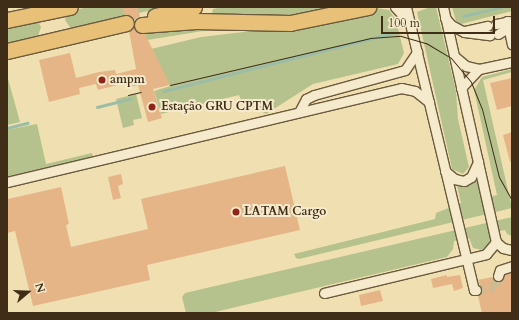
<!DOCTYPE html>
<meta charset="utf-8">
<style>
body{margin:0}
#map{position:relative;width:519px;height:320px;overflow:hidden;background:#f0dfb0;font-family:Cardo,serif}
div>[style]{position:absolute}
[style*='--x']{left:calc(var(--x)*1px);top:calc(var(--y)*1px);width:calc(var(--w)*1px);rotate:calc(var(--a)*1deg)}
.green>*{inset:0;background:#b6c28d}
.stream>*{height:2.5px;margin:-1.25px;padding:0 1.25px;transform-origin:1.25px;border-radius:1.25px;background:#9bbda8}
.building>*{inset:0;background:#e5b588}
.minor-tunnel>*{height:9px;margin-top:-4.5px;transform-origin:0;background:repeating-linear-gradient(90deg,#cdbb92 0 9px,transparent 0 13.5px)}
.roads{filter:drop-shadow(1px 0 #6b5a3e) drop-shadow(-1px 0 #6b5a3e) drop-shadow(0 1px #6b5a3e) drop-shadow(0 -1px #6b5a3e)}
.minor>*{height:9px;margin:-4.5px;padding:0 4.5px;transform-origin:4.5px;border-radius:4.5px;background:#f5eacc}
.primary>*{height:15px;margin:-7.5px;padding:0 7.5px;transform-origin:7.5px;border-radius:7.5px;background:#e8c078}
.tram>*{height:1px;margin:-0.5px;padding:0 0.5px;transform-origin:0.5px;border-radius:0.5px;background:#3f2d18}
.dots>*{width:11px;height:11px;translate:-50% -50%;box-sizing:border-box;border:2px solid #f5eacc;border-radius:50%}
span{translate:-50% -50%;white-space:nowrap;text-align:center;line-height:1.15;-webkit-text-stroke:4px #f5eacc;paint-order:stroke}
.poi-label{font-size:12px;color:#3f2d18;font-weight:700}
.left{translate:0 -50%;text-align:left}
.frame{position:absolute;inset:0;border:8px solid #3f2d18;pointer-events:none}
.north{position:absolute;left:8px;top:272px;width:40px;height:40px;-webkit-text-stroke:3px #f5eacc;paint-order:stroke;rotate:71deg;font-size:11px;font-weight:700;line-height:16px;text-align:center;color:#3f2d18}
.north::after{content:'';display:block;margin:auto;width:14px;height:18px;background:#3f2d18;clip-path:polygon(50% 0,100% 100%,50% 72%,0 100%)}
.scale{position:absolute;left:381px;top:16px;width:114px;height:18px;box-sizing:border-box;border:2px solid #3f2d18;border-top:0;padding-left:5px;font-size:12px;line-height:14px;white-space:nowrap;color:#3f2d18;-webkit-text-stroke:3px #f5eacc;paint-order:stroke}
</style>
<div id="map">
<div class="green">
<div style="clip-path:polygon(88px 7px,165px 7px,71px 29px,65px 20px,67px 12px)"></div>
<div style="clip-path:polygon(223px 7px,334px 7px,287px 16px,212px 13px,213px 9px)"></div>
<div style="clip-path:polygon(430px 7px,436px 7px,456px 91px,458px 119px,469px 167px,463px 174px,452px 169px,417px 12px)"></div>
<div style="clip-path:polygon(452px 7px,512px 7px,512px 11px,461px 24px,456px 21px)"></div>
<div style="clip-path:polygon(375px 8px,389px 10px,396px 20px,404px 53px,398px 64px,313px 84px,266px 114px,241px 100px,239px 95px,161px 114px,154px 91px,170px 86px,151px 49px,201px 37px,277px 28px)"></div>
<div style="clip-path:polygon(36px 18px,41px 27px,38px 36px,7px 43px,7px 24px)"></div>
<div style="clip-path:polygon(234px 26px,147px 40px,143px 27px)"></div>
<div style="clip-path:polygon(512px 69px,512px 72px,483px 80px,512px 208px,299px 259px,296px 258px,294px 254px,435px 219px,436px 213px,461px 203px,457px 186px,467px 186px,477px 177px,481px 199px,497px 195px,474px 90px,482px 77px)"></div>
<div style="clip-path:polygon(7px 75px,20px 122px,7px 125px)"></div>
<div style="clip-path:polygon(136px 94px,142px 118px,133px 120px,134px 125px,123px 128px,116px 99px)"></div>
<div style="clip-path:polygon(37px 124px,46px 164px,92px 153px,93px 157px,7px 177px,7px 130px)"></div>
<div style="clip-path:polygon(512px 217px,512px 236px,507px 234px,505px 230px,490px 233px,490px 244px,482px 250px,473px 248px,469px 238px,454px 241px,453px 249px,447px 257px,211px 313px,186px 313px,182px 297px,185px 293px)"></div>
</div>
<div class="stream">
<div style="--x:463;--y:16;--w:39;--a:-13"></div>
<div style="--x:164;--y:91;--w:232;--a:-14.2"></div>
<div style="--x:97;--y:107;--w:34;--a:-14"></div>
<div style="--x:7;--y:128;--w:21;--a:-14"></div>
</div>
<div class="building">
<div style="clip-path:polygon(122px 7px,137px 7px,140px 16px,134px 20px,129px 15px,124px 14px)"></div>
<div style="clip-path:polygon(134px 27px,138px 33px,145px 34px,170px 85px,153px 89px,162px 118px,148px 122px,138px 85px,131px 87px,129px 82px,98px 90px,96px 84px,79px 88px,80px 94px,49px 102px,39px 60px,70px 53px,76px 78px,99px 72px,115px 70px,116px 74px,136px 69px,129px 31px)"></div>
<div style="clip-path:polygon(512px 78px,512px 106px,497px 110px,490px 83px)"></div>
<div style="clip-path:polygon(512px 132px,512px 162px,510px 162px,503px 135px)"></div>
<div style="clip-path:polygon(285px 166px,300px 230px,147px 265px,150px 280px,33px 306px,15px 231px,7px 233px,8px 199px,61px 187px,69px 224px,66px 225px,71px 247px,148px 229px,141px 199px)"></div>
<div style="clip-path:polygon(121px 174px,123px 184px,118px 186px,121px 198px,113px 200px,108px 177px)"></div>
<div style="clip-path:polygon(512px 272px,512px 313px,482px 313px,478px 296px,482px 290px,478px 280px,492px 277px,500px 282px,505px 275px)"></div>
<div style="clip-path:polygon(447px 275px,447px 277px,460px 275px,463px 288px,454px 291px,452px 284px,433px 288px,431px 279px)"></div>
<div style="clip-path:polygon(380px 290px,383px 301px,361px 306px,359px 295px)"></div>
</div>
<div class="minor-tunnel">
<div style="--x:489;--y:31;--w:8;--a:-14"></div>
<div style="--x:476;--y:290;--w:19;--a:-12"></div>
<div style="--x:495;--y:286;--w:10;--a:-73"></div>
</div>
<div class="roads">
<div class="minor">
<div style="--x:395;--y:7;--w:18;--a:47"></div>
<div style="--x:406;--y:7;--w:291;--a:76.5"></div>
<div style="--x:474;--y:290;--w:2;--a:0"></div>
<div style="--x:445;--y:18;--w:9;--a:49"></div>
<div style="--x:451;--y:25;--w:15;--a:28"></div>
<div style="--x:464;--y:32;--w:26;--a:7"></div>
<div style="--x:507;--y:21;--w:24;--a:78"></div>
<div style="--x:496;--y:24;--w:16;--a:-11"></div>
<div style="--x:465;--y:31;--w:23;--a:-13"></div>
<div style="--x:498;--y:34;--w:17;--a:-33"></div>
<div style="--x:454;--y:56;--w:16;--a:40"></div>
<div style="--x:466;--y:66;--w:13;--a:13"></div>
<div style="--x:461;--y:88;--w:26;--a:-47"></div>
<div style="--x:479;--y:69;--w:34;--a:-12"></div>
<div style="--x:299;--y:112;--w:15;--a:-62"></div>
<div style="--x:306;--y:99;--w:9;--a:-27"></div>
<div style="--x:314;--y:95;--w:94;--a:-15.4"></div>
<div style="--x:405;--y:70;--w:22;--a:-56"></div>
<div style="--x:445;--y:171;--w:13;--a:39"></div>
<div style="--x:455;--y:179;--w:9;--a:13"></div>
<div style="--x:464;--y:181;--w:8;--a:-30"></div>
<div style="--x:471;--y:177;--w:17;--a:-65"></div>
<div style="--x:7;--y:182;--w:405;--a:-13.4"></div>
<div style="--x:401;--y:88;--w:14;--a:12"></div>
<div style="--x:415;--y:91;--w:18;--a:38"></div>
<div style="--x:496;--y:242;--w:9;--a:41"></div>
<div style="--x:503;--y:248;--w:9;--a:13"></div>
<div style="--x:498;--y:276;--w:6;--a:-72"></div>
<div style="--x:500;--y:270;--w:13;--a:-18"></div>
<div style="--x:324;--y:293;--w:167;--a:-13.5"></div>
<div style="--x:486;--y:254;--w:16;--a:-50"></div>
<div style="--x:496;--y:242;--w:241;--a:-102.7"></div>
</div>
<div class="primary">
<div style="--x:155;--y:16;--w:40;--a:-13"></div>
<div style="--x:7;--y:20;--w:64;--a:-11.7"></div>
<div style="--x:142;--y:25;--w:54;--a:-4.2"></div>
<div style="--x:196;--y:21;--w:94;--a:1.2"></div>
<div style="--x:290;--y:23;--w:80;--a:-11.6"></div>
<div style="--x:7;--y:51;--w:122;--a:-13.2"></div>
</div>
</div>
<div class="tram">
<div style="--x:170;--y:85;--w:205;--a:-13.2"></div>
<div style="--x:370;--y:38;--w:31;--a:-4"></div>
<div style="--x:401;--y:36;--w:26;--a:16"></div>
<div style="--x:426;--y:43;--w:29;--a:31"></div>
<div style="--x:451;--y:58;--w:31;--a:50"></div>
<div style="--x:471;--y:82;--w:29;--a:68"></div>
<div style="--x:482;--y:109;--w:70;--a:76"></div>
<div style="--x:499;--y:177;--w:26;--a:61"></div>
<div style="--x:128;--y:95;--w:13;--a:-13"></div>
</div>
<div class="dots">
<div style="left:102px;top:80px;background:#8f2418"></div>
<div style="left:152px;top:107px;background:#8f2418"></div>
<div style="left:236px;top:212px;background:#8f2418"></div>
</div>
<div class="poi-label">
<span class="left" style="left:110px;top:80px">ampm</span>
<span class="left" style="left:161px;top:107px">Estação GRU CPTM</span>
<span class="left" style="left:244px;top:212px">LATAM Cargo</span>
</div>
<div class="frame"></div>
<div class="north">N</div>
<div class="scale">100 m</div>
</div>
